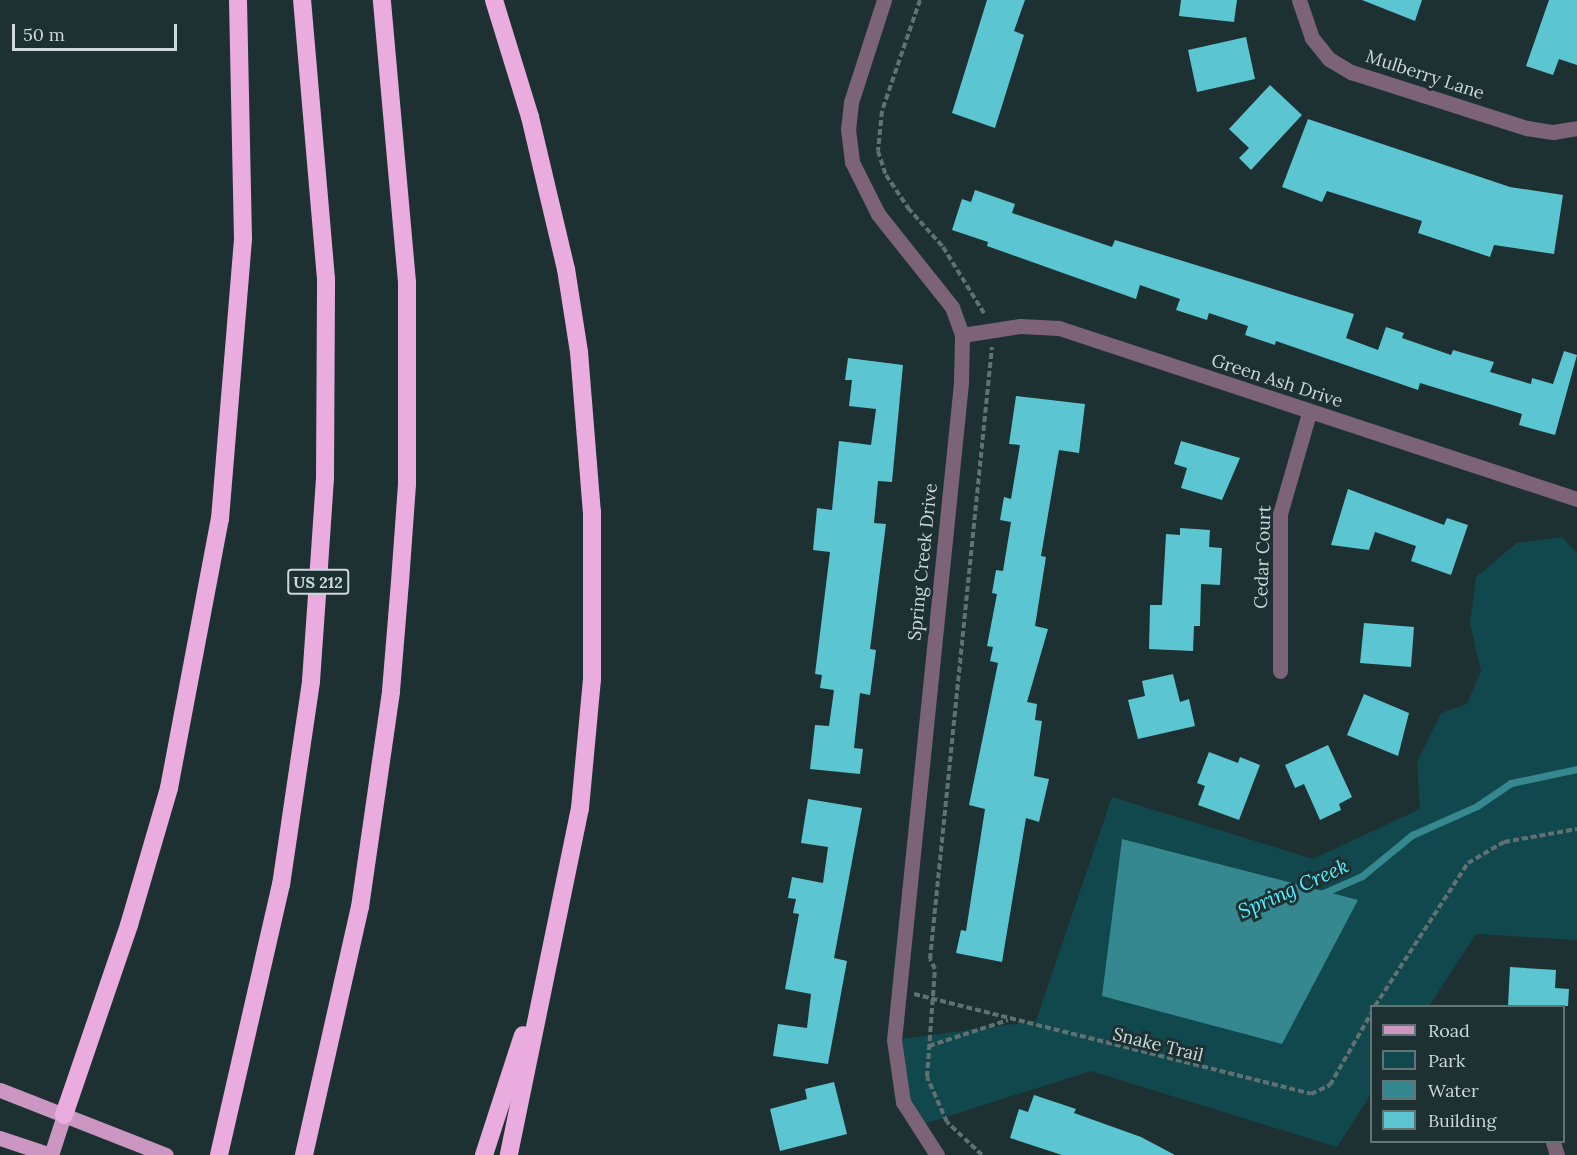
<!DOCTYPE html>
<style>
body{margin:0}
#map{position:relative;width:1577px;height:1155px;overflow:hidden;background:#1d3133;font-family:Lora,serif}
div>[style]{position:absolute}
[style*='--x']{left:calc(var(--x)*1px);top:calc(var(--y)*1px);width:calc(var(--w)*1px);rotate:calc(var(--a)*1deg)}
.green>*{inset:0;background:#11484d}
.water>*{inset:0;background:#358790}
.stream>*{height:7px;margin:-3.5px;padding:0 3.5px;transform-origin:3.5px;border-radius:3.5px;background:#358790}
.building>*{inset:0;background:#5bc6d1}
.path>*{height:4px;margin-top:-2px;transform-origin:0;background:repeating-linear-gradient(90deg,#607173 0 6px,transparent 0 9px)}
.minor>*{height:15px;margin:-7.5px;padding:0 7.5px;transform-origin:7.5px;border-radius:7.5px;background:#7c6377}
.major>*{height:15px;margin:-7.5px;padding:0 7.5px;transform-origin:7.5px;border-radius:7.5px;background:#cb96c1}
.highway>*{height:18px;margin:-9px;padding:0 9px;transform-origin:9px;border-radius:9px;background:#eaabdf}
span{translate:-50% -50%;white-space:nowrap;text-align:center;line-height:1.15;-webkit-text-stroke:6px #1d3133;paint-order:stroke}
.shield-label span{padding:2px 4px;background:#1d3133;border:2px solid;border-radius:4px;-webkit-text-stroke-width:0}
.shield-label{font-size:16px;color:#ccd8d9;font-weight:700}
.street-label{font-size:18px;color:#ccd8d9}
.water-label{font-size:20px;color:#53f0ff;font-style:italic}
.legend{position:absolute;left:1370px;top:1005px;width:195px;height:138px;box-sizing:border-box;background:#1d3133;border:2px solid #637475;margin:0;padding:8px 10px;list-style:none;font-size:18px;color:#ccd8d9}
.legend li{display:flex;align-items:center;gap:12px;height:30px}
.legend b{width:30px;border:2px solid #637475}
.scale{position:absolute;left:12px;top:24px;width:165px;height:27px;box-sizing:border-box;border:3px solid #ccd8d9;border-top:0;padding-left:8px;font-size:18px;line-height:21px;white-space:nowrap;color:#ccd8d9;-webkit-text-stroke:4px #1d3133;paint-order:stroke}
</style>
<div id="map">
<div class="green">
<div style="clip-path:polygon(1562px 537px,1577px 553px,1577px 940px,1476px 934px,1429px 1006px,1372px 1006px,1371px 1094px,1337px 1147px,1091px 1071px,917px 1126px,894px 1040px,1036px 1021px,1112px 797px,1313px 859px,1420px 809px,1417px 762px,1441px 713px,1467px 704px,1481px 671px,1470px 623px,1476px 577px,1517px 543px)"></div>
</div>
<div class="water">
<div style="clip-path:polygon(1122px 839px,1358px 900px,1282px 1044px,1102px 996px)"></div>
</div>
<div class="stream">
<div style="--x:1319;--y:895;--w:47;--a:-23.8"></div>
<div style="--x:1362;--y:876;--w:65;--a:-39.4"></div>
<div style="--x:1412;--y:835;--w:71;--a:-24"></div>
<div style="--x:1477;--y:806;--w:41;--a:-34.1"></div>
<div style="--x:1511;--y:783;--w:67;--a:-12"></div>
</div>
<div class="building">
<div style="clip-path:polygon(987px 0,1025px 0,1014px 31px,1024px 35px,995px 128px,952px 113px)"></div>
<div style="clip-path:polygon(1181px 0,1237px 0,1234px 22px,1179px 16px)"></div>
<div style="clip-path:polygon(1362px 0,1422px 0,1415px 21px)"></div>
<div style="clip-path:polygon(1549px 0,1577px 0,1577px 65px,1559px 59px,1553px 75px,1526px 66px)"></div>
<div style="clip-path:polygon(1246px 37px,1255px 79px,1197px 92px,1188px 50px)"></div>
<div style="clip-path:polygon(1270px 85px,1302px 115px,1251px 170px,1239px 158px,1249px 148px,1229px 129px)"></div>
<div style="clip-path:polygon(1308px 119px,1510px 187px,1563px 195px,1554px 254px,1494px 245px,1490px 257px,1418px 233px,1422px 221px,1327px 191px,1322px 202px,1282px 187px)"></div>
<div style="clip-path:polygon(975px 190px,1015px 204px,1012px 213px,1112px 247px,1115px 240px,1354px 314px,1346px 338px,1378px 350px,1386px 327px,1404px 333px,1402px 338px,1451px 355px,1453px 350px,1494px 362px,1490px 372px,1531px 384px,1532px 378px,1553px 384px,1564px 351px,1577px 355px,1555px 435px,1519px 425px,1522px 414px,1420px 383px,1418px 390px,1276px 341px,1275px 345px,1245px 335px,1248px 326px,1209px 313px,1207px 320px,1176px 310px,1180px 299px,1140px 285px,1136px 299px,987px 246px,988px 242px,952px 230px,962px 199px,971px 202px)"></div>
<div style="clip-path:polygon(848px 358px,903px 365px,892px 482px,878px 481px,874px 523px,886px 524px,870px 649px,876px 650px,870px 695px,860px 693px,854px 748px,863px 749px,860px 774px,810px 769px,815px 725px,829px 726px,834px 690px,820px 688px,822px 675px,815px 674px,830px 552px,813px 550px,817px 508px,832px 510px,839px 441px,871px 445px,876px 409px,849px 406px,852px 380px,845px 380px)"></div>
<div style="clip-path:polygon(1016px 396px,1085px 404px,1079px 453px,1059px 450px,1041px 556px,1046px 557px,1035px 626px,1048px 629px,1027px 702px,1037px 704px,1035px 720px,1042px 721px,1034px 776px,1049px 779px,1039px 822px,1026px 818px,1002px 962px,956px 953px,961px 930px,966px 931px,985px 809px,969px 805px,998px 663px,990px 661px,993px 647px,987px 646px,997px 594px,992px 593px,996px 570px,1003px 571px,1011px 522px,1000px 520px,1004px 497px,1011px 499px,1020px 445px,1009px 444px)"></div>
<div style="clip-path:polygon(1181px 441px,1240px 458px,1222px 500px,1181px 488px,1187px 468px,1174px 464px)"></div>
<div style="clip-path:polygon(1348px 489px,1444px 525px,1447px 518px,1468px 525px,1451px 575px,1411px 561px,1416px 546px,1375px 532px,1369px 550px,1331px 545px)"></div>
<div style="clip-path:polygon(1180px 528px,1210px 530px,1209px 547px,1222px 548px,1220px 585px,1201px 584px,1200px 626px,1194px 626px,1193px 651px,1149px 649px,1150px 605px,1162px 605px,1166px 534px,1180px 535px)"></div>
<div style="clip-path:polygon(1364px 623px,1414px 627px,1411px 667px,1360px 663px)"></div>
<div style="clip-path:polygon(1173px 674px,1180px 702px,1189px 699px,1195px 726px,1138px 739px,1128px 700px,1145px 696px,1142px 681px)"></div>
<div style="clip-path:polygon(1364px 694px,1409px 713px,1398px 756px,1347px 735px)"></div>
<div style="clip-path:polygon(1328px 745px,1352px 797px,1339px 804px,1341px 810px,1320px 820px,1304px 784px,1295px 788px,1285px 765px)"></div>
<div style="clip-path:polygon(1209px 752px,1238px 763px,1240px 757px,1260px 765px,1239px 820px,1198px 805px,1205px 786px,1197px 783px)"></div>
<div style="clip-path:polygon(808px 799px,862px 808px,834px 958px,847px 961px,828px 1064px,773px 1056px,778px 1024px,807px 1028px,811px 994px,785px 989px,799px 914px,793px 913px,796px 899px,788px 898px,792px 877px,823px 883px,828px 847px,801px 843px)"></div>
<div style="clip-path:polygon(1510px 967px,1556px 970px,1555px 988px,1569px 989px,1568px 1006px,1508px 1006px)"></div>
<div style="clip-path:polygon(834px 1082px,847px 1134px,780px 1151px,770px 1109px,807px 1099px,805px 1089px)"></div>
<div style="clip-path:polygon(1034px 1095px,1076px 1109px,1074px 1113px,1141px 1137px,1175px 1155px,1062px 1155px,1010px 1138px,1019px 1109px,1028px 1112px)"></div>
</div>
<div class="path">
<div style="--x:920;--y:0;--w:117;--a:108.9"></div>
<div style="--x:882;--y:111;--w:40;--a:95.7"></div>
<div style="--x:878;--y:151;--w:25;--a:72"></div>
<div style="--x:886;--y:175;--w:40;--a:56"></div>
<div style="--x:908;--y:208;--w:52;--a:48.1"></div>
<div style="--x:943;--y:247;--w:78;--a:58.2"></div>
<div style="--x:914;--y:994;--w:409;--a:14.1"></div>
<div style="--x:1311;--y:1094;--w:21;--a:-25"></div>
<div style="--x:1330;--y:1085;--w:84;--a:-60.1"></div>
<div style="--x:1375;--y:1006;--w:171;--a:-57"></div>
<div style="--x:1468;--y:863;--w:42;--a:-30.3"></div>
<div style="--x:1504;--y:842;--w:74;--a:-10.1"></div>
<div style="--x:929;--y:1046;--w:83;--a:-18.2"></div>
<div style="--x:982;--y:1155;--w:48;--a:-136.7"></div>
<div style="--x:947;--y:1122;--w:49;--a:-114"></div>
<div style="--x:927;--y:1077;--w:108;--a:-85.8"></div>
<div style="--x:935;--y:969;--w:11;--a:-117"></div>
<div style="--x:930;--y:959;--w:615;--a:-84.22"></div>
</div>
<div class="minor">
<div style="--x:884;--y:0;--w:107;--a:107.9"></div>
<div style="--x:851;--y:102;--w:27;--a:96"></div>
<div style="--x:848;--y:129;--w:33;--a:83"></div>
<div style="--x:852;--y:162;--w:58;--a:63.4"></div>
<div style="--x:878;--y:214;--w:119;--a:51.5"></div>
<div style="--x:952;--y:307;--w:30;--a:70"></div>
<div style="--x:962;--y:335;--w:48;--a:91.2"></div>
<div style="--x:961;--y:383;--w:660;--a:95.82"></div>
<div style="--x:894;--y:1040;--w:63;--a:81.7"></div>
<div style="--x:903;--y:1102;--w:63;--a:57.3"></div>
<div style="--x:1299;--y:0;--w:40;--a:71.1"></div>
<div style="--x:1312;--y:38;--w:27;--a:51"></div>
<div style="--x:1329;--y:59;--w:26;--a:31"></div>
<div style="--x:1351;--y:72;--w:185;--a:17.7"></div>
<div style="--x:1527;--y:128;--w:26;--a:9"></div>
<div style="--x:1553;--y:132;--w:24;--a:-9"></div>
<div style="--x:962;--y:335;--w:59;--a:-8.8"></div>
<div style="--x:1020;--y:326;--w:39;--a:3"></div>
<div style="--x:1059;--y:328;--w:545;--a:18.27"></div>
<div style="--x:1280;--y:671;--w:157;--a:-90"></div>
<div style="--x:1280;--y:514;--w:105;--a:-74"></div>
<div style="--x:1553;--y:1142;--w:14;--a:73"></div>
</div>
<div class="major">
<div style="--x:0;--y:1090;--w:178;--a:21.4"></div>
<div style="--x:0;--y:1138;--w:54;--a:18.4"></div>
<div style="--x:51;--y:1155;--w:42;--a:-72"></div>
</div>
<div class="highway">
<div style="--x:494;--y:0;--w:122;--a:72.9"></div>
<div style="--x:530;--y:117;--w:156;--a:76.7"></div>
<div style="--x:566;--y:269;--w:84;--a:81.1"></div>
<div style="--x:579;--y:352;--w:161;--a:85.4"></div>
<div style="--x:592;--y:512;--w:167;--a:90"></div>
<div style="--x:592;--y:679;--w:130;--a:95.3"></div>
<div style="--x:580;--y:808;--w:354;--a:101.6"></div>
<div style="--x:64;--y:1115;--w:201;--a:-71.1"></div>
<div style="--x:129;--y:925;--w:143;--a:-73.7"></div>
<div style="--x:169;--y:788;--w:274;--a:-79.3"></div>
<div style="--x:220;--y:519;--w:281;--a:-85.3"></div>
<div style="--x:243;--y:239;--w:239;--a:-91.2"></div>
<div style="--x:219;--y:1155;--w:277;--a:-77.1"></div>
<div style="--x:281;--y:885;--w:206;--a:-81.6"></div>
<div style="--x:311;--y:681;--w:100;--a:-86"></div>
<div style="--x:318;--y:581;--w:102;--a:-86.1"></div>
<div style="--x:325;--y:479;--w:200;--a:-89.7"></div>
<div style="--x:326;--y:279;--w:280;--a:-94.9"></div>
<div style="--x:304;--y:1155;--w:254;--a:-77.3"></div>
<div style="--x:360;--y:907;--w:218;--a:-81.8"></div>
<div style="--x:391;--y:691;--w:109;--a:-85.3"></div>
<div style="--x:400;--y:582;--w:98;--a:-85.9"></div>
<div style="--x:407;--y:484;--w:202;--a:-90"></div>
<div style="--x:407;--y:282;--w:283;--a:-95.1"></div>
<div style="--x:484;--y:1155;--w:126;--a:-72"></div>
</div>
<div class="shield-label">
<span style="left:318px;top:582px">US 212</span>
</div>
<div class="street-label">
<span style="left:1425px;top:75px;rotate:18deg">Mulberry Lane</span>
<span style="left:1277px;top:381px;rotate:18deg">Green Ash Drive</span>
<span style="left:1263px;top:557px;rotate:-88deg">Cedar Court</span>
<span style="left:923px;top:562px;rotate:-84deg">Spring Creek Drive</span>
<span style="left:1158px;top:1045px;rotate:14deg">Snake Trail</span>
</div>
<div class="water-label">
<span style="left:1293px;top:888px;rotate:-24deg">Spring Creek</span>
</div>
<ul class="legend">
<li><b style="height:8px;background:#cb96c1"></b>Road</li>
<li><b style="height:16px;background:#11484d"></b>Park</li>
<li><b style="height:16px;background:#358790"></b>Water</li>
<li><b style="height:16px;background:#5bc6d1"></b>Building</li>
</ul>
<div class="scale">50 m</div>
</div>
